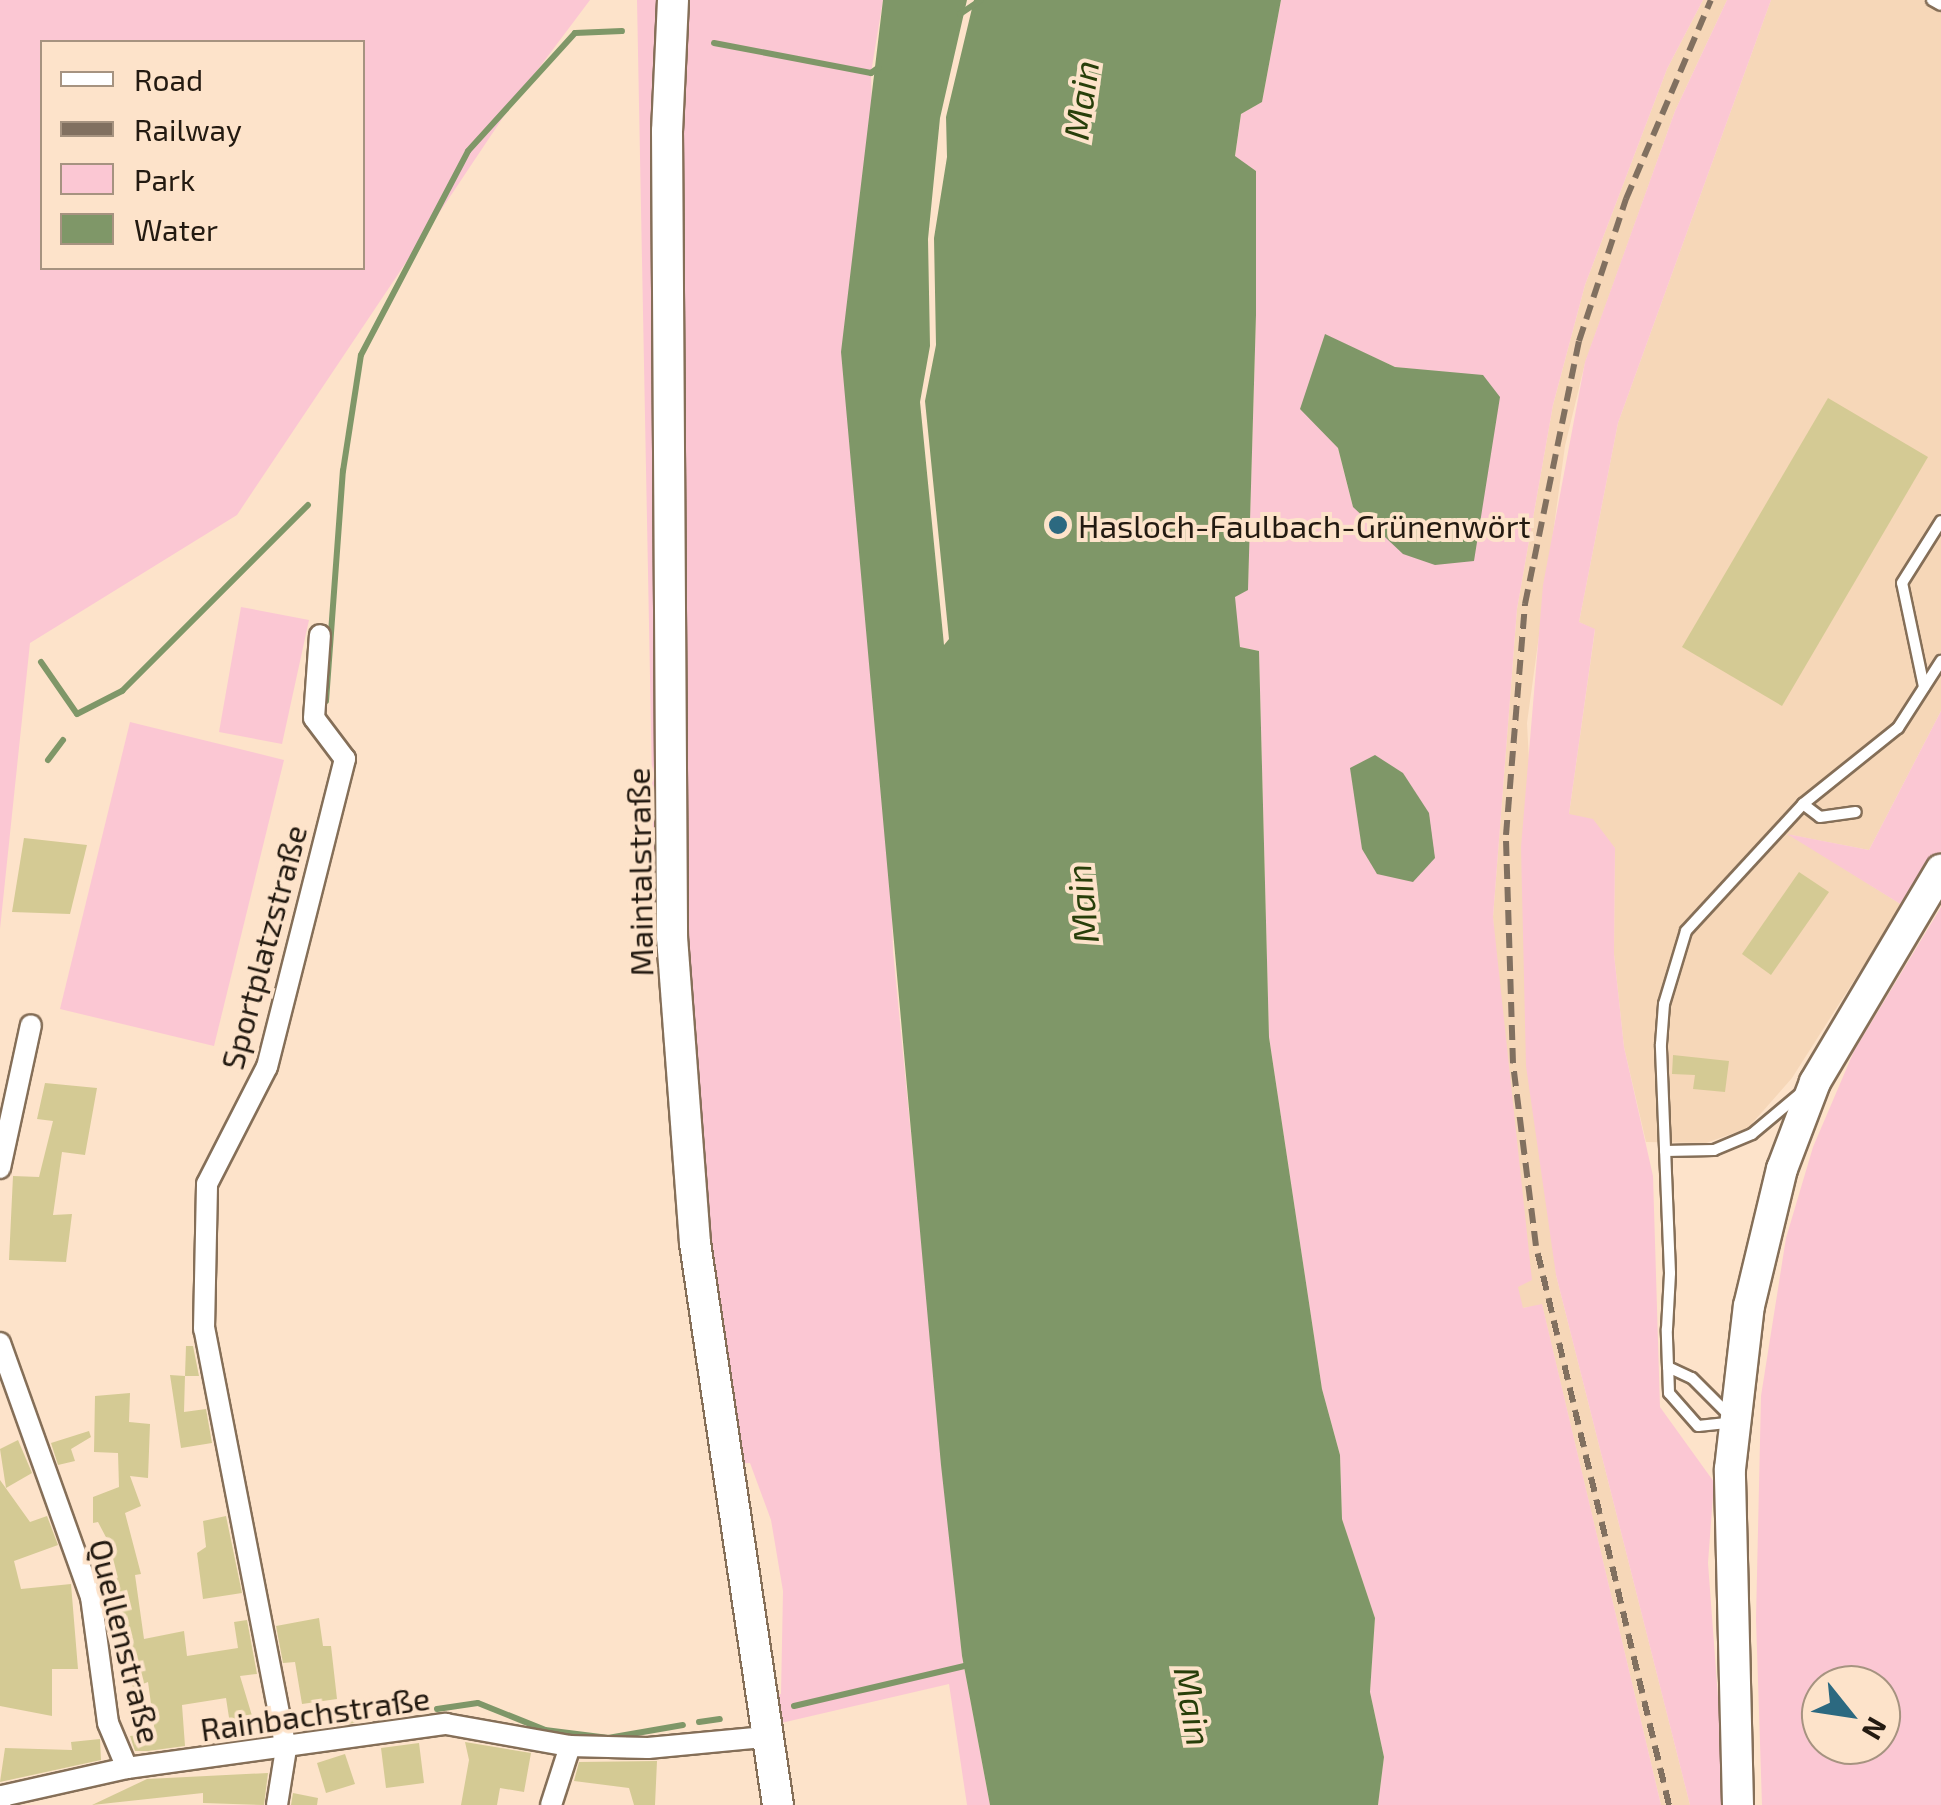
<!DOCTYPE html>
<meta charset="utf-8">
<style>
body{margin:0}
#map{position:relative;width:1941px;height:1805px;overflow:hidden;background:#fde3ca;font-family:"Exo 2",sans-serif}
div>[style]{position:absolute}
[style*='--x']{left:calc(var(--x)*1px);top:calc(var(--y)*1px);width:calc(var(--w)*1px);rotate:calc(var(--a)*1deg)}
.built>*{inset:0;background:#f6d7b8}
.green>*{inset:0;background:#fbc7d3}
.water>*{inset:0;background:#7f9768}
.stream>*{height:6px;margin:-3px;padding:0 3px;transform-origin:3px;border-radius:3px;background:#7f9768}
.building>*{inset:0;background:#d4ca94}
.roads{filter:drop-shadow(2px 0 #856f58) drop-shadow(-2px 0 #856f58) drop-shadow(0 2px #856f58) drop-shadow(0 -2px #856f58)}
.service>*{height:10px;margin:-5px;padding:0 5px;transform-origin:5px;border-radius:5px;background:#fff}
.minor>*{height:20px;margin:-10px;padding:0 10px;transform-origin:10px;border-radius:10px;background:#fff}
.secondary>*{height:30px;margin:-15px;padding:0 15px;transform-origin:15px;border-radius:15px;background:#fff}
.rail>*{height:6px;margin-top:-3px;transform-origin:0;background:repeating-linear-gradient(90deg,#817060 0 15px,transparent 0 23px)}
.dots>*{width:28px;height:28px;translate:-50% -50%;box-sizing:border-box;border:5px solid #fde3ca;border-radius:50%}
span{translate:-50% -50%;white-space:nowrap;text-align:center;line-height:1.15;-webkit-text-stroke:8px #fde3ca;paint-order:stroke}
.poi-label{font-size:32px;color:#231a11}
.left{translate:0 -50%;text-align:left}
.street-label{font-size:32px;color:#231a11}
.water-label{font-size:35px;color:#283f0a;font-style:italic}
.legend{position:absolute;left:40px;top:40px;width:325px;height:230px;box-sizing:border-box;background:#fde3ca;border:2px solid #a69380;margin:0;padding:12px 18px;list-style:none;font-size:30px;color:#231a11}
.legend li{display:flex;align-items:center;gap:20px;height:50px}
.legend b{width:50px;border:2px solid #a69380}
.north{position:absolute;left:1801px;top:1665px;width:100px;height:100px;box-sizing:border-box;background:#fde3ca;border:2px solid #a69380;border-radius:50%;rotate:120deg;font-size:28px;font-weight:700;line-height:40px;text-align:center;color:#231a11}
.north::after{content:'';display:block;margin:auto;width:35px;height:45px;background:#2c6980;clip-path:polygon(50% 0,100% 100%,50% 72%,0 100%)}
</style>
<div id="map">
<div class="built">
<div style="clip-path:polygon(1703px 0,1727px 0,1675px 111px,1585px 363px,1565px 446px,1527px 723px,1556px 1275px,1690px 1805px,1661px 1805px,1542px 1305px,1522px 1308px,1517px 1286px,1493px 917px,1517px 609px,1553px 405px,1585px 285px,1667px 69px)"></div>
<div style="clip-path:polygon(1771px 0,1941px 0,1941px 711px,1869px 850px,1791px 835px,1902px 905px,1792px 1078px,1748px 1128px,1706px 1143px,1646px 1142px,1624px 1047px,1614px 954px,1615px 848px,1569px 814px,1595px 630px,1579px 622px,1618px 423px)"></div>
</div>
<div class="green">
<div style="clip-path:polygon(evenodd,0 0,590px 0,512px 104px,237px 515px,30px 643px,0 929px,0 0,42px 42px,362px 42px,362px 268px,42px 268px,42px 42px)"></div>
<div style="clip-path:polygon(637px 0,883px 0,871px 73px,893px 951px,962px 1656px,990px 1805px,967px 1805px,949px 1684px,764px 1727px,760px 1699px,781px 1694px,783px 1591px,771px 1520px,750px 1463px,727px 1464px,672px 937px,655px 937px)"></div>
<div style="clip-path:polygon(evenodd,1281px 0,1703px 0,1667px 69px,1585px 285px,1553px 405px,1517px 609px,1493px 917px,1532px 1280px,1518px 1287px,1523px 1308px,1542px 1304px,1661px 1805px,1378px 1805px,1384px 1757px,1370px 1692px,1375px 1618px,1342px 1519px,1340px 1455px,1322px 1389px,1269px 1037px,1259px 651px,1240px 647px,1233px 595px,1248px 589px,1256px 315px,1256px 171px,1235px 157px,1241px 114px,1262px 102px,1281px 0,1325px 335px,1395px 367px,1483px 376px,1353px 507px,1338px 448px,1325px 335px)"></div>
<div style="clip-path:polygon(1727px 0,1771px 0,1618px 423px,1579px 622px,1595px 629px,1569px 814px,1593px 819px,1615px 848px,1614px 954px,1624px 1047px,1653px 1176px,1660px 1407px,1714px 1482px,1708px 1563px,1726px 1805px,1690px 1805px,1556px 1275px,1526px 1066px,1521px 847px,1543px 585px,1585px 362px,1675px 111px)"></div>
<div style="clip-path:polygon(241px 607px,309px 620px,282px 744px,219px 732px)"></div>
<div style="clip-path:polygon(1941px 711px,1941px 851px,1902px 905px,1787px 834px,1869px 850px)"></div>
<div style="clip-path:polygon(130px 722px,284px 760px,214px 1046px,60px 1009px)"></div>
<div style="clip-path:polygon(evenodd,1941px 907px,1941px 1805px,1762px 1805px,1756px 1619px,1761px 1396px,1786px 1238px,1813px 1147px,1854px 1051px,1941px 907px,1821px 1685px,1881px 1685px,1881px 1745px,1821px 1745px,1821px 1685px)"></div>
</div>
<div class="water">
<div style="clip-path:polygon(883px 0,967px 0,940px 118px,928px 239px,930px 346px,920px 402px,944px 645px,949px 639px,925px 401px,936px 345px,934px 238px,947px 157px,946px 117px,974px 0,1281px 0,1262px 102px,1241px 114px,1235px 156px,1256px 171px,1256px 315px,1248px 590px,1235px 597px,1240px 647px,1259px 651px,1269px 1037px,1322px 1389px,1340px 1455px,1342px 1519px,1375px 1618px,1370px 1692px,1384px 1757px,1378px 1805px,990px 1805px,962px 1656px,941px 1465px,841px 352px)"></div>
<div style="clip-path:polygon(1325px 334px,1395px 367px,1483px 375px,1500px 397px,1474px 561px,1435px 565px,1403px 554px,1353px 507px,1338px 448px,1300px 409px)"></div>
<div style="clip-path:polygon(1375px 755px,1403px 773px,1429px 813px,1435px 858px,1413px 882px,1377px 874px,1362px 849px,1350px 768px)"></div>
</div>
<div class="stream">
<div style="--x:960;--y:14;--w:25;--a:-34"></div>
<div style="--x:714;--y:43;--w:160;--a:10.8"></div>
<div style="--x:871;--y:73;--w:9;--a:-36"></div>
<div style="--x:41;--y:662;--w:63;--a:55.3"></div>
<div style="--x:77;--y:714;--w:51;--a:-27.1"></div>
<div style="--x:122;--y:691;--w:263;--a:-45"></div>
<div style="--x:326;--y:701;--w:231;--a:-85.8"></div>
<div style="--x:343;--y:471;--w:117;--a:-81.2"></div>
<div style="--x:361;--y:355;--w:230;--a:-62.3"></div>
<div style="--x:468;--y:151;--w:159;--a:-47.8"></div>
<div style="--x:575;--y:33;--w:47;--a:-2.4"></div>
<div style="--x:48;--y:760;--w:25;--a:-53"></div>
<div style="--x:794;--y:1706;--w:175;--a:-13.2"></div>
<div style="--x:437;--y:1709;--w:41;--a:-8.3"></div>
<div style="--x:478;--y:1703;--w:72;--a:21.9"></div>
<div style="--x:545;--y:1730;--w:64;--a:7.2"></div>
<div style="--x:608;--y:1738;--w:76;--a:-9.8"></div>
<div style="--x:699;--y:1722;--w:21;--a:-8"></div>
</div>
<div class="building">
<div style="clip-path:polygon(1828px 398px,1928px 457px,1782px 706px,1682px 647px)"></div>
<div style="clip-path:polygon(24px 838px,87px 845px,70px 914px,12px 912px)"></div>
<div style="clip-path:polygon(1799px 872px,1829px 892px,1771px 975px,1742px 954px)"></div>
<div style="clip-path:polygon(1673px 1055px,1729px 1061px,1725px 1092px,1693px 1089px,1695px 1075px,1672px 1074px)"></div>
<div style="clip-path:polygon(45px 1083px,97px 1088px,85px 1155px,62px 1152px,53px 1215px,72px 1214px,66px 1262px,9px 1260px,13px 1176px,39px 1177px,53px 1121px,37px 1119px)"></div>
<div style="clip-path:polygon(186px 1346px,193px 1346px,199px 1376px,185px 1376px)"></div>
<div style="clip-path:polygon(170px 1375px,185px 1376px,184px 1412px,206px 1409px,212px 1443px,181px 1448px)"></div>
<div style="clip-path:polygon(130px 1393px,129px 1422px,150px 1424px,148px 1478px,130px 1476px,141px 1506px,125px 1513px,141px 1574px,135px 1575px,144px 1639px,184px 1631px,187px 1656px,238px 1648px,234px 1622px,247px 1620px,257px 1674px,240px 1676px,253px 1719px,230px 1724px,226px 1698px,182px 1705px,185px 1746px,148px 1751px,135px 1751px,130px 1736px,155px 1733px,148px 1682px,133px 1688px,119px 1628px,113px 1629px,109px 1596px,120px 1594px,109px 1543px,98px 1522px,93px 1523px,93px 1497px,119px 1487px,118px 1453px,94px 1452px,95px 1396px)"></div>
<div style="clip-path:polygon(89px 1431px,91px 1437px,71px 1449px,75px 1461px,58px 1465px,51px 1443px)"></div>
<div style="clip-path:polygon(18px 1440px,32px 1473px,6px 1488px,0 1449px)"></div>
<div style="clip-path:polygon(0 1480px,30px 1522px,47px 1516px,58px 1545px,14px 1561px,21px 1589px,71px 1584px,78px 1669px,52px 1669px,52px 1716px,0 1706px)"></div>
<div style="clip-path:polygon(226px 1516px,242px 1593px,203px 1599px,197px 1553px,206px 1547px,203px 1521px)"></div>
<div style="clip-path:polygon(319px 1618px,323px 1646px,331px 1646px,337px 1699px,302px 1704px,295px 1662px,283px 1663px,276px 1626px)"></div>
<div style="clip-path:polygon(365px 1704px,367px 1721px,333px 1726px,332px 1710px)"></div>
<div style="clip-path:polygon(100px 1739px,101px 1760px,0 1782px,5px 1748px,72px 1750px,71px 1742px)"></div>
<div style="clip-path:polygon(465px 1742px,531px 1753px,524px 1792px,500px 1788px,497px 1805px,461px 1805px,469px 1760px)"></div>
<div style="clip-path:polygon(419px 1743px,424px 1783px,386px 1788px,381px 1748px)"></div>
<div style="clip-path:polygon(345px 1754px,355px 1784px,326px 1793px,317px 1763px)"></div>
<div style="clip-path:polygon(657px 1761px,655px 1805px,634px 1805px,629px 1788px,574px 1781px,579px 1762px)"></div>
<div style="clip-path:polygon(268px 1773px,264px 1805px,203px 1803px,203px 1793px,92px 1805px,147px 1779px)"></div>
<div style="clip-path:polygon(293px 1793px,318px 1798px,317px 1805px,291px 1805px)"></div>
</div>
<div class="roads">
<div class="service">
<div style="--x:1932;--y:0;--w:10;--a:29"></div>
<div style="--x:1924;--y:687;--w:106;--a:-101.9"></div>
<div style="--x:1902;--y:583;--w:73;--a:-57.8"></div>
<div style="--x:1803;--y:804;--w:21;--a:37"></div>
<div style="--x:1820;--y:817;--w:36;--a:-8"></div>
<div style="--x:1665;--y:1151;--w:49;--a:-1.2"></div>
<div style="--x:1714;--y:1150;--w:41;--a:-22.8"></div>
<div style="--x:1752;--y:1134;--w:64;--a:-39.9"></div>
<div style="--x:1668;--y:1367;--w:26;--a:25"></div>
<div style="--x:1692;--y:1378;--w:62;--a:45"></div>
<div style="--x:1736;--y:1422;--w:38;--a:174"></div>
<div style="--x:1698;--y:1426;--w:44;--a:-131.3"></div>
<div style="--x:1669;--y:1393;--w:26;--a:-92"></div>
<div style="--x:1668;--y:1367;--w:38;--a:-92"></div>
<div style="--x:1667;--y:1329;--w:56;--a:-86.9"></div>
<div style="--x:1670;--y:1273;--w:229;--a:-92.3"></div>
<div style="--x:1661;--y:1044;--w:40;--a:-85.7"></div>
<div style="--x:1664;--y:1004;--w:76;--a:-73.2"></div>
<div style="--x:1686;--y:931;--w:173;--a:-47.3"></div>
<div style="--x:1803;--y:804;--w:122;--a:-38.7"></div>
<div style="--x:1898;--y:728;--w:80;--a:-57.3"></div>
</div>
<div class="minor">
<div style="--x:0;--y:1168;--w:146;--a:-77.8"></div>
<div style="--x:0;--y:1343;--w:270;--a:70.3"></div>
<div style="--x:91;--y:1597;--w:127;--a:82.3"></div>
<div style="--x:108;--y:1723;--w:49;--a:67.1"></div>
<div style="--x:127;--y:1768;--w:128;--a:167.4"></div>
<div style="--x:2;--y:1796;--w:9;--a:103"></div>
<div style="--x:127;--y:1768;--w:322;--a:-7.9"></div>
<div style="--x:446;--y:1724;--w:126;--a:10.1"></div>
<div style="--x:570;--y:1746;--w:78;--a:1.5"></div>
<div style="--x:648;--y:1748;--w:118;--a:-5.4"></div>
<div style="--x:277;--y:1805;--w:57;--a:-80.9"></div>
<div style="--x:286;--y:1749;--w:428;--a:-101"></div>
<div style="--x:204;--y:1329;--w:145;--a:-88.8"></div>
<div style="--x:207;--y:1184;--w:131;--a:-62.9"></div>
<div style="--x:267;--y:1067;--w:318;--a:-75.8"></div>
<div style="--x:345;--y:759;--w:51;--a:-127.1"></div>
<div style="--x:314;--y:718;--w:83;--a:-85.9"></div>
<div style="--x:551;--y:1805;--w:62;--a:-72.1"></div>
</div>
<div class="secondary">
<div style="--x:673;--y:0;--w:131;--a:92.6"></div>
<div style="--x:667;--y:131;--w:806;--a:89.64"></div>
<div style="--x:672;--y:937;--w:307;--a:85.7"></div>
<div style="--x:695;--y:1243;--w:568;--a:81.6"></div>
<div style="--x:1738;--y:1805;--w:336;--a:-91.4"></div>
<div style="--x:1730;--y:1469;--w:164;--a:-83.4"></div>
<div style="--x:1749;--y:1306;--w:141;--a:-76.5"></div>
<div style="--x:1782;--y:1169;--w:93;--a:-69.2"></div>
<div style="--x:1815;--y:1082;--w:247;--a:-59.3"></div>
</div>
</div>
<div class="rail">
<div style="--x:1669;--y:1805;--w:575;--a:-103.38"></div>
<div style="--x:1536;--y:1246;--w:184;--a:-97.2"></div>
<div style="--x:1513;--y:1063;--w:228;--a:-91.8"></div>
<div style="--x:1506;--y:835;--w:232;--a:-85.3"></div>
<div style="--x:1525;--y:604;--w:268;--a:-78.4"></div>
<div style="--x:1579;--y:341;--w:150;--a:-71.7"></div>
<div style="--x:1626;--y:199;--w:216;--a:-66.9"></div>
</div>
<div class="dots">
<div style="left:1058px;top:525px;background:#2c6980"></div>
</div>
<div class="poi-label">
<span class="left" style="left:1078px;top:525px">Hasloch-Faulbach-Grünenwört</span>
</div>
<div class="street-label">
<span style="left:639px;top:872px;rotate:-91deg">Maintalstraße</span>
<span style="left:263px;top:947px;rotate:-75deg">Sportplatzstraße</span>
<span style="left:126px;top:1641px;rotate:76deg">Quellenstraße</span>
<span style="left:315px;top:1713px;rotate:-8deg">Rainbachstraße</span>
</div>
<div class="water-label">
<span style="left:1080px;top:100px;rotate:-82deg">Main</span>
<span style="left:1081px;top:904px;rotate:-96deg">Main</span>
<span style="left:1194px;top:1706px;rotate:80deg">Main</span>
</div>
<ul class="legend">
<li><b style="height:12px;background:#fff"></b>Road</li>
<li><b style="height:12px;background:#817060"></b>Railway</li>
<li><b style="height:28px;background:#fbc7d3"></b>Park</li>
<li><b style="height:28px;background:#7f9768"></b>Water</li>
</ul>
<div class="north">N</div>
</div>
